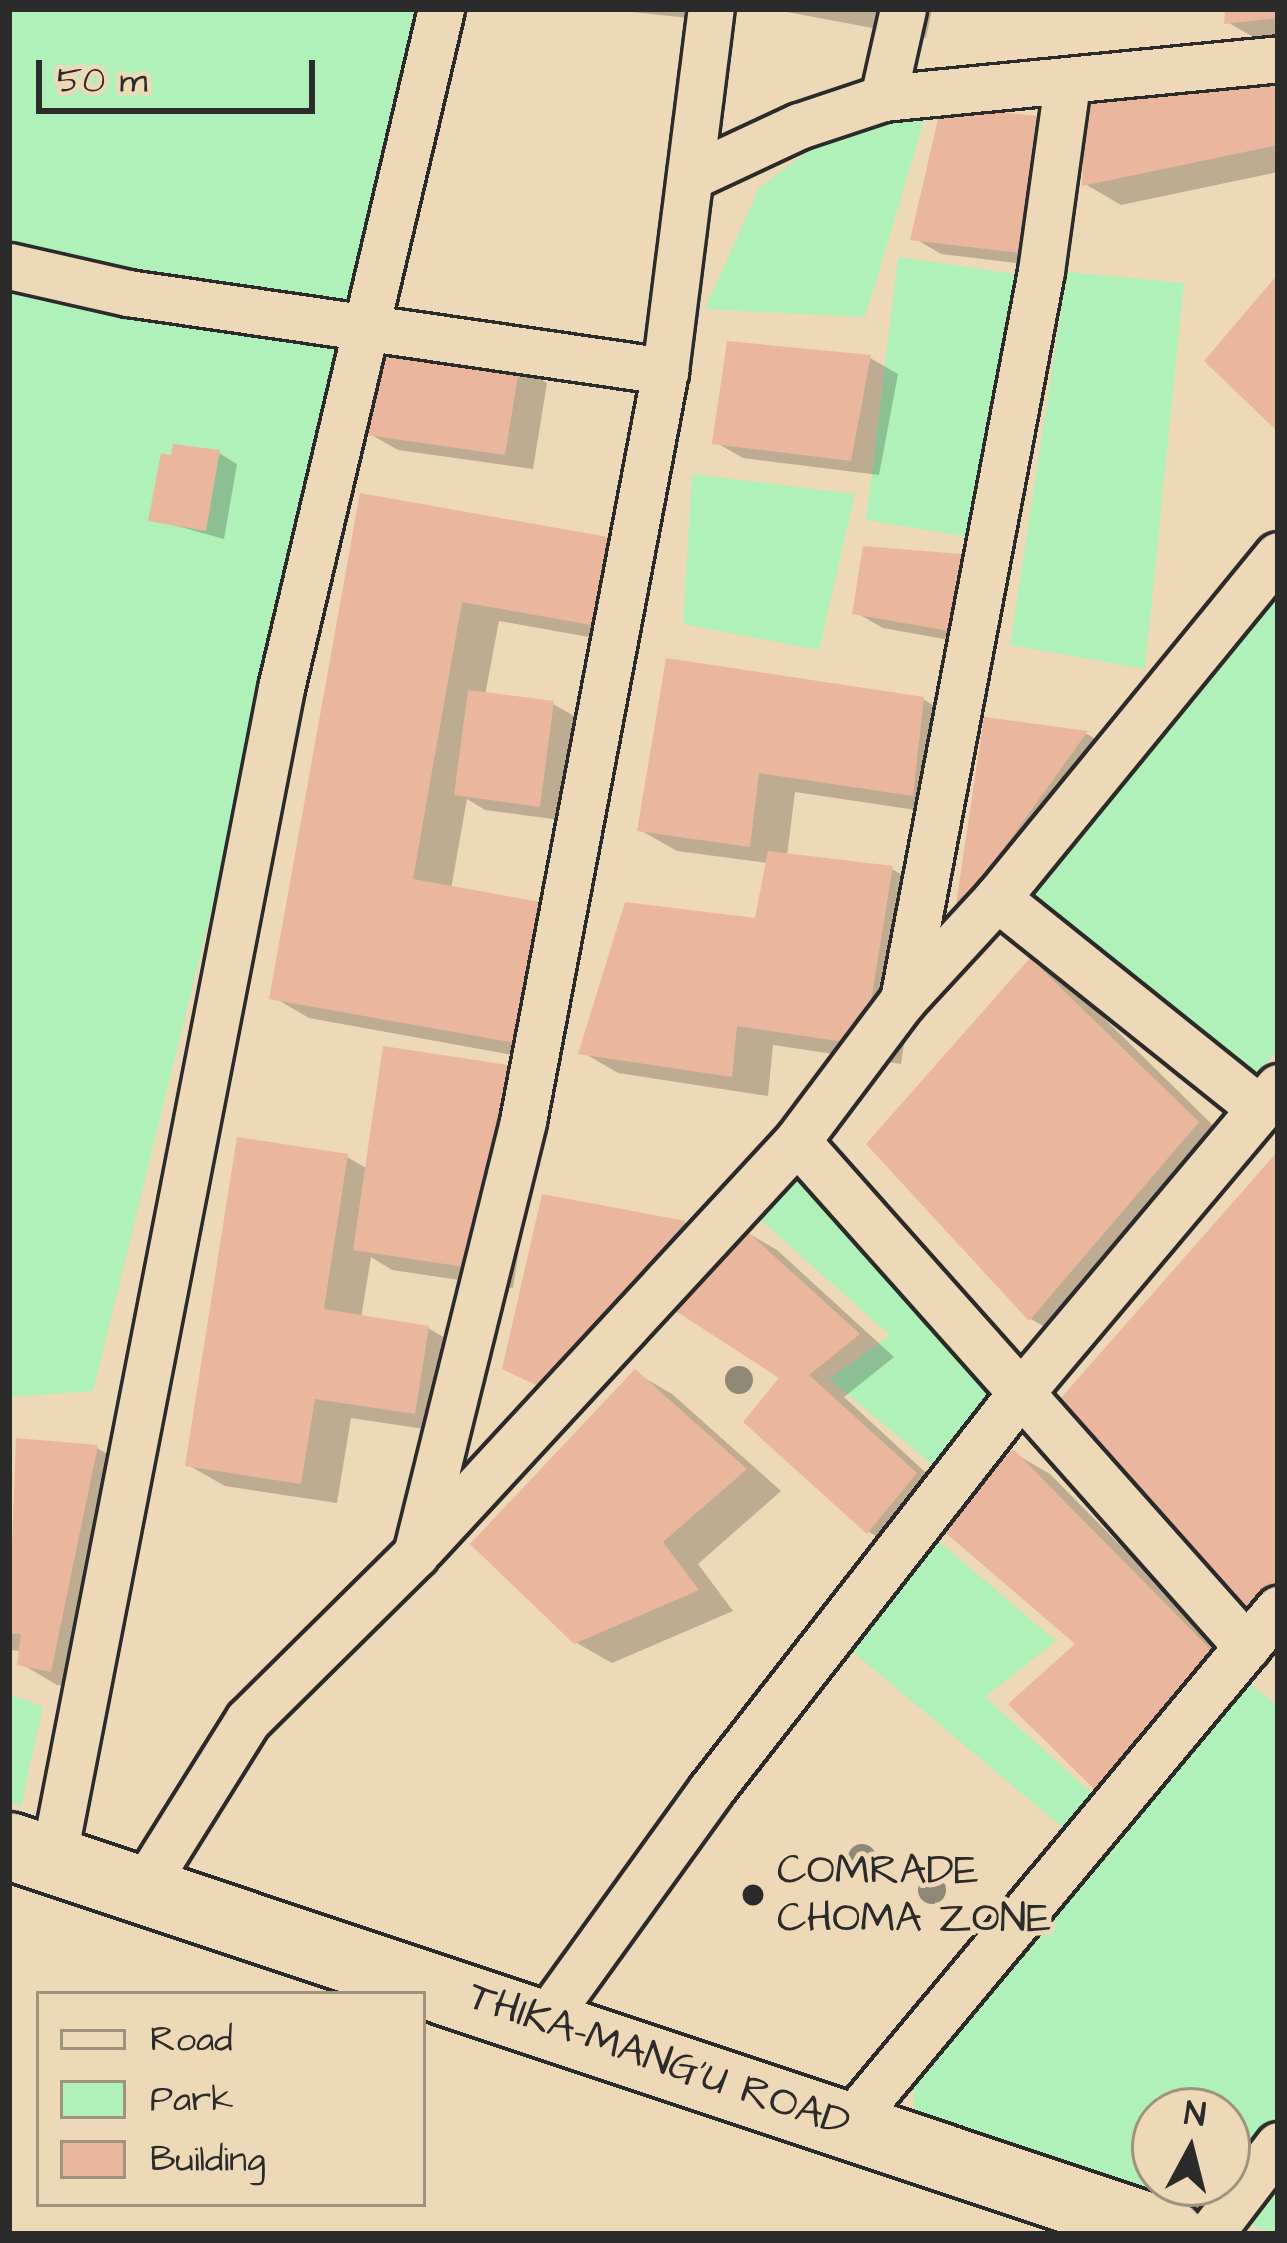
<!DOCTYPE html>
<style>
body{margin:0}
#map{position:relative;width:1287px;height:2243px;overflow:hidden;background:#edd8b7;font-family:"Architects Daughter",sans-serif}
div>[style]{position:absolute}
[style*='--x']{left:calc(var(--x)*1px);top:calc(var(--y)*1px);width:calc(var(--w)*1px);rotate:calc(var(--a)*1deg)}
.green>*{inset:0;background:#b0f1b9}
.shadow>*{inset:0;background:#0003}
.building>*{inset:0;background:#ebb69e}
.roads{filter:drop-shadow(3px 0 #2b2b2b) drop-shadow(-3px 0 #2b2b2b) drop-shadow(0 3px #2b2b2b) drop-shadow(0 -3px #2b2b2b)}
.minor>*{height:45px;margin:-22.5px;padding:0 22.5px;transform-origin:22.5px;border-radius:22.5px;background:#edd8b7}
.highway>*{height:66px;margin:-33px;padding:0 33px;transform-origin:33px;border-radius:33px;background:#edd8b7}
.trees>*{width:28px;height:28px;margin:-14px;border-radius:50%;background:#8d8976}
.dots>*{width:33px;height:33px;translate:-50% -50%;box-sizing:border-box;border:6px solid #edd8b7;border-radius:50%}
span{translate:-50% -50%;white-space:nowrap;text-align:center;line-height:1.15;-webkit-text-stroke:10px #edd8b7;paint-order:stroke}
.poi-label{font-size:42px;color:#2b2b2b}
.left{translate:0 -50%;text-align:left}
.street-label{font-size:42px;color:#2b2b2b}
.frame{position:absolute;inset:0;border:12px solid #2b2b2b;pointer-events:none}
.legend{position:absolute;left:36px;top:1991px;width:390px;height:216px;box-sizing:border-box;background:#edd8b7;border:3px solid #9f937f;margin:0;padding:15px 21px;list-style:none;font-size:36px;color:#2b2b2b}
.legend li{display:flex;align-items:center;gap:24px;height:60px}
.legend b{width:60px;border:3px solid #9f937f}
.north{position:absolute;left:1131px;top:2087px;width:120px;height:120px;box-sizing:border-box;background:#edd8b7;border:3px solid #9f937f;border-radius:50%;rotate:7deg;font-size:33px;font-weight:700;line-height:48px;text-align:center;color:#2b2b2b}
.north::after{content:'';display:block;margin:auto;width:42px;height:54px;background:#2b2b2b;clip-path:polygon(50% 0,100% 100%,50% 72%,0 100%)}
.scale{position:absolute;left:36px;top:60px;width:279px;height:54px;box-sizing:border-box;border:6px solid #2b2b2b;border-top:0;padding-left:15px;font-size:36px;line-height:42px;white-space:nowrap;color:#2b2b2b;-webkit-text-stroke:9px #edd8b7;paint-order:stroke}
</style>
<div id="map">
<div class="green">
<div style="clip-path:polygon(9px 9px,433px 9px,93px 1391px,9px 1397px)"></div>
<div style="clip-path:polygon(931px 98px,865px 317px,705px 309px,759px 188px,849px 120px)"></div>
<div style="clip-path:polygon(898px 257px,1043px 278px,1005px 543px,866px 520px)"></div>
<div style="clip-path:polygon(1067px 272px,1184px 283px,1145px 669px,1010px 645px)"></div>
<div style="clip-path:polygon(692px 474px,855px 494px,819px 650px,683px 624px)"></div>
<div style="clip-path:polygon(1278px 591px,1278px 1049px,1226px 1110px,1012px 923px)"></div>
<div style="clip-path:polygon(811px 1172px,1001px 1403px,934px 1466px,829px 1379px,890px 1335px,754px 1214px)"></div>
<div style="clip-path:polygon(935px 1538px,1056px 1641px,985px 1697px,1108px 1808px,1080px 1842px,853px 1652px)"></div>
<div style="clip-path:polygon(evenodd,1244px 1679px,1278px 1706px,1276px 2234px,914px 2109px,913px 2066px,1244px 1679px,1155px 2111px,1227px 2111px,1227px 2183px,1155px 2183px,1155px 2111px)"></div>
<div style="clip-path:polygon(9px 1694px,43px 1707px,21px 1806px,9px 1802px)"></div>
</div>
<div class="shadow">
<div style="clip-path:polygon(604px 9px,718px 9px,716px 21px)"></div>
<div style="clip-path:polygon(771px 9px,932px 9px,926px 38px)"></div>
<div style="clip-path:polygon(1228px 9px,1278px 9px,1278px 42px,1264px 43px,1227px 22px)"></div>
<div style="clip-path:polygon(1278px 68px,1278px 172px,1121px 205px,1085px 184px)"></div>
<div style="clip-path:polygon(943px 109px,1056px 268px,941px 254px,914px 238px)"></div>
<div style="clip-path:polygon(870px 358px,898px 374px,879px 475px,743px 458px,715px 442px)"></div>
<div style="clip-path:polygon(519px 366px,547px 383px,533px 469px,398px 450px,370px 434px)"></div>
<div style="clip-path:polygon(219px 453px,237px 464px,224px 539px,152px 519px)"></div>
<div style="clip-path:polygon(362px 497px,618px 542px,654px 563px,639px 646px,499px 621px,485px 695px,553px 704px,581px 720px,568px 821px,485px 810px,467px 799px,451px 889px,581px 926px,557px 1063px,309px 1018px,273px 997px)"></div>
<div style="clip-path:polygon(960px 557px,988px 573px,977px 645px,883px 628px,855px 612px)"></div>
<div style="clip-path:polygon(669px 662px,923px 699px,959px 721px,949px 815px,795px 792px,787px 856px,892px 869px,928px 890px,901px 1064px,773px 1045px,768px 1096px,618px 1073px,582px 1052px,757px 922px,768px 863px,677px 851px,640px 830px)"></div>
<div style="clip-path:polygon(986px 720px,1087px 734px,1113px 749px,957px 916px)"></div>
<div style="clip-path:polygon(1031px 962px,1067px 982px,1233px 1145px,1067px 1340px,1031px 1319px)"></div>
<div style="clip-path:polygon(507px 1068px,544px 1089px,513px 1288px,392px 1270px,371px 1257px,361px 1318px,428px 1328px,464px 1349px,451px 1433px,351px 1418px,337px 1503px,225px 1486px,188px 1465px,347px 1157px,368px 1169px)"></div>
<div style="clip-path:polygon(544px 1198px,685px 1223px,712px 1239px,534px 1384px)"></div>
<div style="clip-path:polygon(741px 1229px,777px 1250px,894px 1357px,844px 1397px,951px 1496px,905px 1553px,869px 1532px,747px 1421px,784px 1377px)"></div>
<div style="clip-path:polygon(636px 1373px,672px 1394px,781px 1491px,698px 1564px,733px 1611px,612px 1663px,575px 1642px)"></div>
<div style="clip-path:polygon(18px 1441px,97px 1448px,133px 1469px,87px 1690px,57px 1685px,20px 1663px,22px 1651px,9px 1650px)"></div>
<div style="clip-path:polygon(1014px 1453px,1050px 1474px,1253px 1680px,1137px 1813px,1101px 1792px,1079px 1644px)"></div>
</div>
<div class="building">
<div style="clip-path:polygon(1225px 9px,1278px 9px,1278px 18px,1224px 24px)"></div>
<div style="clip-path:polygon(1278px 65px,1278px 145px,1082px 186px,1087px 85px)"></div>
<div style="clip-path:polygon(941px 106px,1047px 117px,1029px 254px,910px 240px)"></div>
<div style="clip-path:polygon(1278px 274px,1278px 432px,1204px 361px)"></div>
<div style="clip-path:polygon(388px 336px,520px 364px,505px 455px,367px 435px)"></div>
<div style="clip-path:polygon(727px 341px,871px 355px,851px 461px,712px 444px)"></div>
<div style="clip-path:polygon(173px 444px,220px 450px,206px 531px,148px 521px,161px 453px,171px 455px)"></div>
<div style="clip-path:polygon(360px 493px,619px 539px,603px 627px,462px 602px,413px 879px,546px 903px,521px 1044px,269px 999px)"></div>
<div style="clip-path:polygon(863px 546px,961px 554px,949px 631px,852px 614px)"></div>
<div style="clip-path:polygon(666px 658px,924px 697px,913px 796px,759px 773px,750px 847px,637px 831px)"></div>
<div style="clip-path:polygon(468px 690px,554px 701px,540px 807px,454px 795px)"></div>
<div style="clip-path:polygon(984px 717px,1088px 731px,954px 918px)"></div>
<div style="clip-path:polygon(768px 851px,893px 866px,864px 1045px,737px 1026px,732px 1077px,578px 1054px,625px 902px,755px 918px)"></div>
<div style="clip-path:polygon(1030px 958px,1199px 1122px,1029px 1321px,866px 1144px)"></div>
<div style="clip-path:polygon(383px 1046px,508px 1065px,477px 1269px,353px 1250px)"></div>
<div style="clip-path:polygon(237px 1137px,348px 1154px,324px 1309px,429px 1326px,415px 1414px,315px 1399px,301px 1484px,185px 1466px)"></div>
<div style="clip-path:polygon(1278px 1151px,1278px 1597px,1257px 1623px,1053px 1407px)"></div>
<div style="clip-path:polygon(542px 1194px,686px 1221px,544px 1389px,502px 1369px)"></div>
<div style="clip-path:polygon(740px 1225px,860px 1334px,809px 1375px,917px 1473px,867px 1534px,743px 1422px,779px 1378px,668px 1306px)"></div>
<div style="clip-path:polygon(635px 1369px,747px 1469px,663px 1542px,699px 1590px,574px 1644px,470px 1544px)"></div>
<div style="clip-path:polygon(16px 1438px,98px 1445px,51px 1672px,17px 1665px,21px 1634px,9px 1634px)"></div>
<div style="clip-path:polygon(1013px 1449px,1219px 1658px,1099px 1794px,1008px 1704px,1075px 1644px,941px 1529px)"></div>
</div>
<div class="roads">
<div class="minor">
<div style="--x:883;--y:98;--w:91;--a:-77.3"></div>
<div style="--x:694;--y:175;--w:116;--a:-25"></div>
<div style="--x:799;--y:126;--w:89;--a:-18.4"></div>
<div style="--x:883;--y:98;--w:397;--a:-5.6"></div>
<div style="--x:9;--y:266;--w:122;--a:12.8"></div>
<div style="--x:128;--y:293;--w:543;--a:8.26"></div>
<div style="--x:997;--y:898;--w:337;--a:38.7"></div>
<div style="--x:903;--y:1000;--w:742;--a:-79.28"></div>
<div style="--x:1041;--y:271;--w:190;--a:-82.1"></div>
<div style="--x:797;--y:1141;--w:677;--a:48.35"></div>
<div style="--x:422;--y:1547;--w:553;--a:-47.27"></div>
<div style="--x:797;--y:1141;--w:176;--a:-53.1"></div>
<div style="--x:903;--y:1000;--w:139;--a:-47.3"></div>
<div style="--x:997;--y:898;--w:443;--a:-50.7"></div>
<div style="--x:53;--y:1860;--w:1194;--a:-78.99"></div>
<div style="--x:281;--y:688;--w:698;--a:-76.74"></div>
<div style="--x:141;--y:1891;--w:202;--a:-58"></div>
<div style="--x:248;--y:1720;--w:236;--a:-44.7"></div>
<div style="--x:416;--y:1554;--w:446;--a:-76.1"></div>
<div style="--x:523;--y:1121;--w:763;--a:-79.28"></div>
<div style="--x:665;--y:371;--w:365;--a:-82.8"></div>
<div style="--x:545;--y:2020;--w:282;--a:-54.2"></div>
<div style="--x:710;--y:1791;--w:501;--a:-52.05"></div>
<div style="--x:1018;--y:1396;--w:404;--a:-49.9"></div>
<div style="--x:849;--y:2123;--w:670;--a:-50.15"></div>
<div style="--x:1210;--y:2234;--w:112;--a:-52.6"></div>
</div>
<div class="highway">
<div style="--x:9;--y:1846;--w:1225;--a:18.46"></div>
</div>
</div>
<div class="trees">
<div style="left:739px;top:1380px"></div>
<div style="left:862px;top:1858px"></div>
<div style="left:932px;top:1890px"></div>
</div>
<div class="dots">
<div style="left:753px;top:1895px;background:#2b2b2b"></div>
</div>
<div class="poi-label">
<span class="left" style="left:777px;top:1895px">COMRADE<br>CHOMA ZONE</span>
</div>
<div class="street-label">
<span style="left:659px;top:2060px;rotate:19deg">THIKA-MANG'U ROAD</span>
</div>
<div class="frame"></div>
<ul class="legend">
<li><b style="height:15px;background:#edd8b7"></b>Road</li>
<li><b style="height:33px;background:#b0f1b9"></b>Park</li>
<li><b style="height:33px;background:#ebb69e"></b>Building</li>
</ul>
<div class="north">N</div>
<div class="scale">50 m</div>
</div>
